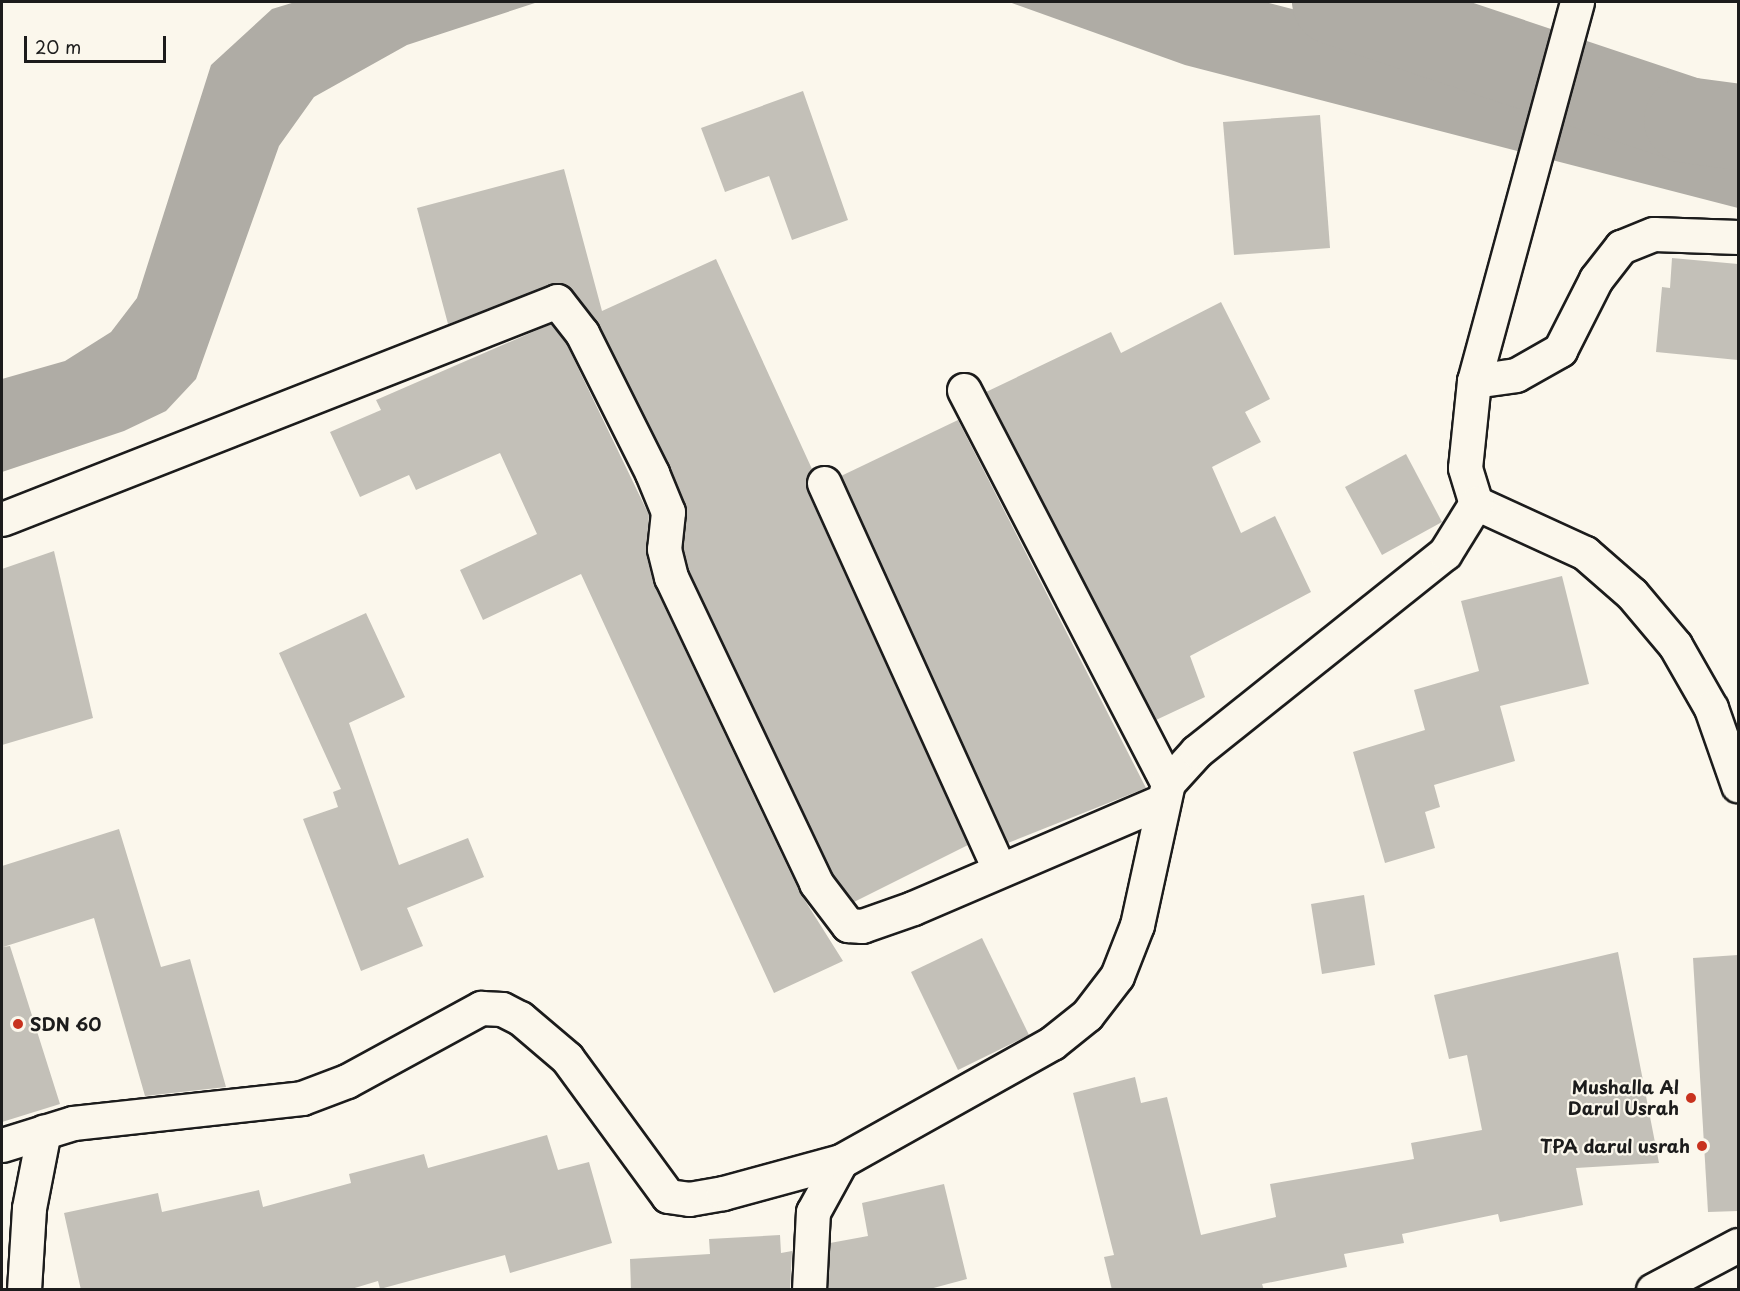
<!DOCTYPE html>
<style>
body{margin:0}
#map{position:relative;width:1740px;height:1291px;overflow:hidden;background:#fbf7ec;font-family:"Playpen Sans",sans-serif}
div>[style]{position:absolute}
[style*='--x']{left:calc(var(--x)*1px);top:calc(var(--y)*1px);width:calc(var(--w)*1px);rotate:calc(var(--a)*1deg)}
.water>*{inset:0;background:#afaca5}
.river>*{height:86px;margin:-43px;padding:0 43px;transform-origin:43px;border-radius:43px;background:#afaca5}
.building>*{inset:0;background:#c3c0b8}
.roads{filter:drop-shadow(2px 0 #1c1c1c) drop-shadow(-2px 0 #1c1c1c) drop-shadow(0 2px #1c1c1c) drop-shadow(0 -2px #1c1c1c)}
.street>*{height:33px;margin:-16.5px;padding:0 16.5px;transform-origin:16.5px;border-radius:16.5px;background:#fbf7ec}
.dots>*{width:16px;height:16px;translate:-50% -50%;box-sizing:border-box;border:3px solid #fbf7ec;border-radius:50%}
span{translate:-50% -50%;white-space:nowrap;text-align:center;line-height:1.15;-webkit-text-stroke:4.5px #fbf7ec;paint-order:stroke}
.poi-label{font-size:18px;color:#1c1c1c;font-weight:700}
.left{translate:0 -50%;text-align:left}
.right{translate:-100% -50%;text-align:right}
.frame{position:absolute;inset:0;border:3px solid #1c1c1c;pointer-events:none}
.scale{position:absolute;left:24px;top:36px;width:142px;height:27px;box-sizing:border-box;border:3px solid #1c1c1c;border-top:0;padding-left:8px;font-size:18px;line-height:21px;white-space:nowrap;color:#1c1c1c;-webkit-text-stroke:4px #fbf7ec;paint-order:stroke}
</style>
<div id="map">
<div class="water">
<div style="clip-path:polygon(295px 2px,538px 2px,407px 45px,314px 97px,279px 146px,196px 379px,166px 411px,124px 431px,2px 472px,2px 379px,65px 361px,111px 332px,137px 298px,211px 65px,272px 9px)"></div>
<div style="clip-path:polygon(1009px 2px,1265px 2px,1738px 125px,1738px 208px,1185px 65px)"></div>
</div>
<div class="river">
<div style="--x:1335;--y:2;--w:371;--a:18.5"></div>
<div style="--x:1687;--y:120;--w:51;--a:7.8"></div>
</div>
<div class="building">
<div style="clip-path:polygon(803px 91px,848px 220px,792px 240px,769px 176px,725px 192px,701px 128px)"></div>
<div style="clip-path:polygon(1320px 115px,1330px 248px,1234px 255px,1223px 122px)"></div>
<div style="clip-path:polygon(564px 169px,602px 311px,716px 259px,812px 469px,807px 491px,968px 845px,854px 902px,832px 873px,689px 571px,683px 548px,685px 505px,597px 321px,561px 283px,448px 324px,417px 208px)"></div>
<div style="clip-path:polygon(1672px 258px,1738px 264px,1738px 360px,1656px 352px,1662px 287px,1670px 288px)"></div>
<div style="clip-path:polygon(1221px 302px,1270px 399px,1245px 412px,1261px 442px,1212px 467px,1241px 533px,1275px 516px,1311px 592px,1190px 656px,1205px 697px,1156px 720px,986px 392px,1111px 332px,1121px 353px)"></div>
<div style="clip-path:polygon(551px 324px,566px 343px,649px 515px,646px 553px,654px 585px,799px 891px,843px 961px,774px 993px,581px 574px,483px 620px,460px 570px,537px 534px,500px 453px,416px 490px,409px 475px,360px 497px,330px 432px,381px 410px,376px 400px)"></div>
<div style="clip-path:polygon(958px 420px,1146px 788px,1008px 843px,841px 476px)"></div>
<div style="clip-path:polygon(1406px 454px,1442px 522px,1382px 555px,1345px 487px)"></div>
<div style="clip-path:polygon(54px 551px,93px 718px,2px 745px,2px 569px)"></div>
<div style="clip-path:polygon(1562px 576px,1589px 684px,1500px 706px,1515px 761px,1434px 785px,1440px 807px,1425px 812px,1435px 848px,1385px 863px,1353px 752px,1425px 730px,1414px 690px,1479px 671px,1461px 601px)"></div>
<div style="clip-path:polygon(366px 613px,405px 697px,349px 723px,399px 865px,468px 838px,484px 877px,407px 908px,423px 946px,361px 971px,303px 819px,338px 807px,333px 792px,341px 789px,279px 653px)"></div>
<div style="clip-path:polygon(119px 829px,161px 967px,190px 959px,226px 1087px,145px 1096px,94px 918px,3px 947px,10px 946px,60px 1104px,2px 1122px,2px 866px)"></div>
<div style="clip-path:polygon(1364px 895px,1375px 965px,1322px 974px,1311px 904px)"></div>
<div style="clip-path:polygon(982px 938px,1029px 1035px,958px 1070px,911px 972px)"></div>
<div style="clip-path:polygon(1618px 952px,1659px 1163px,1576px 1168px,1583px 1205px,1500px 1222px,1498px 1214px,1402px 1234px,1404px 1243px,1344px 1254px,1347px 1267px,1262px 1284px,1264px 1290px,1112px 1290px,1104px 1257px,1114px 1255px,1073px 1093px,1135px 1077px,1141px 1103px,1167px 1097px,1201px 1235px,1276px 1217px,1270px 1184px,1414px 1159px,1411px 1143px,1482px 1130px,1467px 1055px,1449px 1059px,1434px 995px)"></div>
<div style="clip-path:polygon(1738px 955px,1738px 1211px,1708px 1212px,1693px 958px)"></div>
<div style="clip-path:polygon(547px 1135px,558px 1170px,589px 1162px,612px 1243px,510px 1273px,505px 1255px,380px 1289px,378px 1281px,348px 1290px,81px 1290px,64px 1213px,158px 1193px,162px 1212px,259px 1190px,263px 1207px,351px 1183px,349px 1174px,424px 1154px,428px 1168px)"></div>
<div style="clip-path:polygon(944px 1184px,967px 1279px,926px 1290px,828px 1290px,830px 1243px,868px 1236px,862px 1203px)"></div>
<div style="clip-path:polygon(780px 1235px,781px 1253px,792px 1251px,790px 1290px,631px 1290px,630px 1259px,710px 1254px,709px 1239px)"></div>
</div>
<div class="roads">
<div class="street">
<div style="--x:1577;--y:2;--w:393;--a:105.2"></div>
<div style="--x:1474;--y:381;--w:87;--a:95.9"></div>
<div style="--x:1465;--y:468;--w:37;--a:73"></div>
<div style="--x:1476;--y:503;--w:120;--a:24.6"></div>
<div style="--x:1585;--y:553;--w:62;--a:41.1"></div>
<div style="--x:1632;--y:594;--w:67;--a:49.9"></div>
<div style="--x:1675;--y:645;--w:73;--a:60.3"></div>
<div style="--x:1711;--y:708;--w:82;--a:70.7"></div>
<div style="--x:1474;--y:381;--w:42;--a:-8.1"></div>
<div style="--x:1516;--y:375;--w:51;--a:-29.6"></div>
<div style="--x:1560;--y:350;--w:80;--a:-63.1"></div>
<div style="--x:1596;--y:279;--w:41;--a:-52"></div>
<div style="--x:1621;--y:247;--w:35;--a:-22"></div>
<div style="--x:1654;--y:234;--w:84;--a:2"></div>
<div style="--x:964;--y:390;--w:443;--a:62.6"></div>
<div style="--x:824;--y:483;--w:423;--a:65.6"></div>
<div style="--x:2;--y:519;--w:596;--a:-21.44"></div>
<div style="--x:557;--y:301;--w:41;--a:52"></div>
<div style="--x:582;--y:333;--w:157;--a:63.4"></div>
<div style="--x:652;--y:473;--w:42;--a:67.7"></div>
<div style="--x:668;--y:512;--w:37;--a:96"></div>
<div style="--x:664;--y:549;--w:29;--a:76"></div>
<div style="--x:671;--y:577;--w:339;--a:64.6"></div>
<div style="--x:816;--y:883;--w:53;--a:52.7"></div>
<div style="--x:848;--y:925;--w:14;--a:4"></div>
<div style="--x:862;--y:926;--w:54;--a:-19.4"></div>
<div style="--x:913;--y:908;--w:269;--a:-23.2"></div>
<div style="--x:2;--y:1145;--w:74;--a:-17.2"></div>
<div style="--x:73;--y:1123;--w:230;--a:-6.2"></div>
<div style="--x:302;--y:1098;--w:48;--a:-20.7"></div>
<div style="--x:347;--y:1081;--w:153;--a:-28.6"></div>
<div style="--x:481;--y:1008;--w:21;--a:3"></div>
<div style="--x:502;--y:1009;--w:20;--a:27"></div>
<div style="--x:520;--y:1018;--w:62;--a:40.4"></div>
<div style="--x:567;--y:1058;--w:171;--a:53.8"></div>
<div style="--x:668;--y:1196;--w:21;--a:8"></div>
<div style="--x:689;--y:1199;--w:35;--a:-10"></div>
<div style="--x:723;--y:1193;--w:122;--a:-15.2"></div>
<div style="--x:24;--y:1290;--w:82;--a:-86.5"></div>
<div style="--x:29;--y:1208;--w:78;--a:-79"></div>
<div style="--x:809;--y:1290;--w:78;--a:-87.1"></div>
<div style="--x:813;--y:1212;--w:58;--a:-61.2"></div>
<div style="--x:841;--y:1161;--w:242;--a:-29.2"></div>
<div style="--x:1052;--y:1043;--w:45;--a:-38.7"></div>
<div style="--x:1087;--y:1015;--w:49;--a:-52.4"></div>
<div style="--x:1117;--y:976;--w:55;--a:-68.6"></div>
<div style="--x:1137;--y:925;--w:145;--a:-77.7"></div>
<div style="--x:1168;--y:783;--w:43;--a:-47.8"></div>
<div style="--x:1197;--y:751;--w:317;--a:-38.6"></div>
<div style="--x:1445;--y:553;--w:59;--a:-58.2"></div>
<div style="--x:1653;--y:1290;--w:96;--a:-27.9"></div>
</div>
</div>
<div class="dots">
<div style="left:18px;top:1024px;background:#c8321e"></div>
<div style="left:1691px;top:1098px;background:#c8321e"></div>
<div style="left:1702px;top:1146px;background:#c8321e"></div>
</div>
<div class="poi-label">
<span class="left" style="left:30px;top:1024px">SDN 60</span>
<span class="right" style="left:1679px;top:1098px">Mushalla Al<br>Darul Usrah</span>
<span class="right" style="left:1690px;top:1146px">TPA darul usrah</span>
</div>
<div class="frame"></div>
<div class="scale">20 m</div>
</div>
